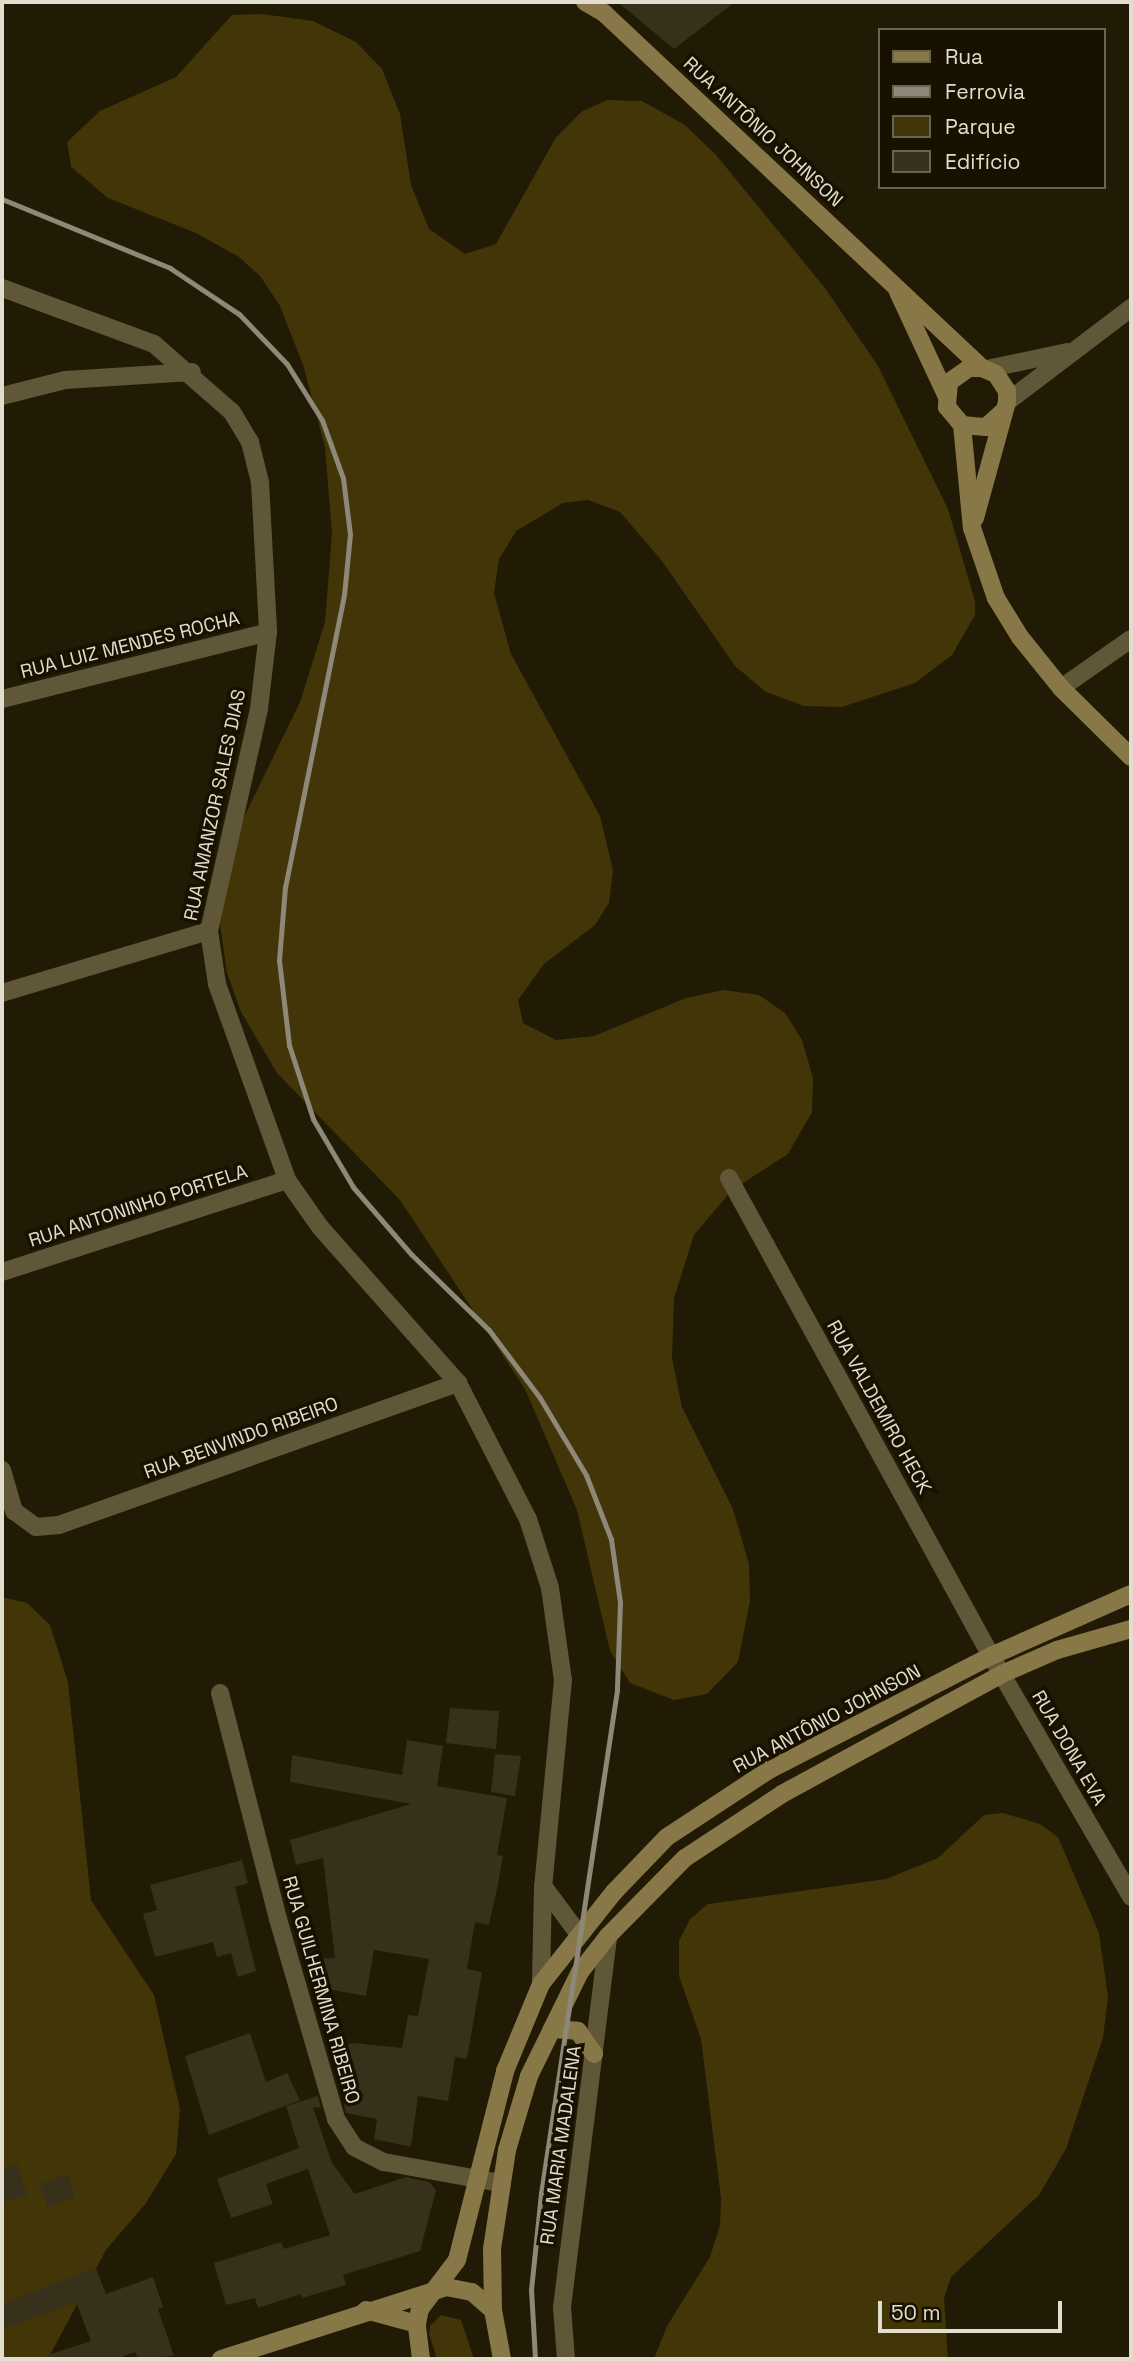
<!DOCTYPE html>
<meta charset="utf-8">
<style>
body{margin:0}
#map{position:relative;width:1133px;height:2361px;overflow:hidden;background:#211a05;font-family:"Space Grotesk",sans-serif}
div>[style]{position:absolute}
[style*='--x']{left:calc(var(--x)*1px);top:calc(var(--y)*1px);width:calc(var(--w)*1px);rotate:calc(var(--a)*1deg)}
.green>*{inset:0;background:#423507}
.building>*{inset:0;background:#37301a}
.minor>*{height:18px;margin:-9px;padding:0 9px;transform-origin:9px;border-radius:9px;background:#605638}
.tertiary>*{height:18px;margin:-9px;padding:0 9px;transform-origin:9px;border-radius:9px;background:#605638}
.secondary>*{height:18px;margin:-9px;padding:0 9px;transform-origin:9px;border-radius:9px;background:#887847}
.rail>*{height:5px;margin:-2.5px;padding:0 2.5px;transform-origin:2.5px;border-radius:2.5px;background:#8d8877}
span{translate:-50% -50%;white-space:nowrap;text-align:center;line-height:1.15;-webkit-text-stroke:7px #181100;paint-order:stroke}
.street-label{font-size:19px;color:#e1ddcf}
.frame{position:absolute;inset:0;border:4px solid #e1ddcf;pointer-events:none}
.legend{position:absolute;left:878px;top:28px;width:228px;height:161px;box-sizing:border-box;background:#181100;border:2px solid #686353;margin:0;padding:9px 12px;list-style:none;font-size:21px;color:#e1ddcf}
.legend li{display:flex;align-items:center;gap:14px;height:35px}
.legend b{width:35px;border:2px solid #686353}
.scale{position:absolute;left:878px;top:2301px;width:184px;height:32px;box-sizing:border-box;border:4px solid #e1ddcf;border-top:0;padding-left:9px;font-size:21px;line-height:24px;white-space:nowrap;color:#e1ddcf;-webkit-text-stroke:5px #181100;paint-order:stroke}
</style>
<div id="map">
<div class="green">
<div style="clip-path:polygon(262px 14px,313px 21px,356px 42px,382px 69px,400px 114px,411px 185px,429px 229px,465px 254px,496px 244px,555px 139px,581px 112px,607px 100px,642px 101px,685px 125px,716px 155px,825px 288px,878px 366px,948px 509px,975px 601px,975px 615px,952px 655px,915px 683px,842px 707px,804px 706px,766px 692px,735px 666px,662px 561px,620px 512px,588px 500px,563px 503px,516px 531px,499px 559px,494px 593px,511px 654px,600px 816px,613px 870px,609px 903px,595px 925px,544px 964px,518px 1000px,523px 1023px,556px 1040px,594px 1036px,686px 998px,724px 990px,759px 995px,785px 1013px,802px 1040px,813px 1078px,812px 1112px,788px 1154px,732px 1190px,694px 1235px,674px 1298px,672px 1358px,682px 1407px,733px 1509px,749px 1564px,750px 1601px,738px 1662px,707px 1694px,674px 1700px,630px 1683px,610px 1651px,577px 1510px,525px 1389px,400px 1200px,277px 1073px,241px 1012px,227px 973px,220px 925px,225px 856px,300px 702px,325px 622px,332px 533px,325px 447px,303px 365px,280px 306px,260px 276px,239px 257px,196px 233px,108px 198px,71px 167px,67px 142px,100px 111px,176px 77px,232px 15px)"></div>
<div style="clip-path:polygon(2px 1597px,27px 1603px,50px 1625px,68px 1682px,91px 1900px,154px 1995px,180px 2109px,176px 2154px,146px 2203px,106px 2250px,48px 2359px,2px 2359px)"></div>
<div style="clip-path:polygon(1003px 1813px,1040px 1824px,1058px 1837px,1099px 1933px,1108px 1997px,1103px 2038px,1066px 2149px,1039px 2195px,951px 2277px,944px 2298px,948px 2359px,654px 2359px,667px 2326px,710px 2257px,720px 2225px,721px 2198px,701px 2039px,679px 1976px,679px 1941px,690px 1919px,708px 1904px,886px 1879px,938px 1858px,984px 1815px)"></div>
<div style="clip-path:polygon(441px 2315px,461px 2320px,474px 2359px,437px 2359px,429px 2334px,430px 2326px)"></div>
</div>
<div class="building">
<div style="clip-path:polygon(618px 2px,735px 2px,674px 49px)"></div>
<div style="clip-path:polygon(450px 1708px,499px 1711px,496px 1749px,446px 1743px)"></div>
<div style="clip-path:polygon(407px 1740px,443px 1746px,437px 1786px,507px 1798px,497px 1855px,503px 1856px,498px 1884px,489px 1925px,475px 1922px,467px 1969px,482px 1972px,467px 2059px,455px 2057px,448px 2101px,418px 2096px,411px 2147px,374px 2139px,377px 2119px,346px 2113px,332px 2048px,355px 2043px,402px 2048px,408px 2015px,418px 2016px,429px 1959px,374px 1950px,366px 1996px,321px 1988px,316px 1959px,335px 1958px,323px 1858px,296px 1865px,290px 1840px,411px 1804px,290px 1782px,292px 1755px,402px 1775px)"></div>
<div style="clip-path:polygon(495px 1754px,521px 1756px,515px 1796px,491px 1792px)"></div>
<div style="clip-path:polygon(242px 1860px,248px 1883px,235px 1887px,256px 1971px,238px 1977px,231px 1953px,217px 1957px,213px 1942px,155px 1957px,143px 1914px,157px 1910px,150px 1885px)"></div>
<div style="clip-path:polygon(250px 2033px,266px 2082px,287px 2073px,300px 2100px,209px 2135px,185px 2056px)"></div>
<div style="clip-path:polygon(318px 2096px,321px 2108px,313px 2107px,332px 2163px,355px 2194px,406px 2177px,429px 2182px,436px 2190px,420px 2251px,343px 2275px,346px 2285px,302px 2298px,301px 2294px,258px 2308px,255px 2298px,226px 2305px,214px 2263px,281px 2242px,284px 2249px,330px 2235px,308px 2169px,266px 2184px,273px 2204px,231px 2218px,217px 2179px,299px 2148px,286px 2106px)"></div>
<div style="clip-path:polygon(17px 2163px,27px 2195px,2px 2203px,2px 2168px)"></div>
<div style="clip-path:polygon(68px 2174px,75px 2197px,48px 2207px,40px 2184px)"></div>
<div style="clip-path:polygon(96px 2268px,106px 2294px,153px 2277px,163px 2307px,158px 2309px,174px 2356px,138px 2359px,135px 2352px,117px 2359px,49px 2359px,48px 2355px,91px 2341px,76px 2302px,2px 2329px,2px 2304px)"></div>
</div>
<div class="minor">
<div style="--x:2;--y:288;--w:162;--a:20.2"></div>
<div style="--x:154;--y:344;--w:103;--a:41.1"></div>
<div style="--x:232;--y:412;--w:35;--a:59"></div>
<div style="--x:250;--y:442;--w:41;--a:76"></div>
<div style="--x:260;--y:482;--w:150;--a:86.9"></div>
<div style="--x:268;--y:632;--w:78;--a:96.7"></div>
<div style="--x:259;--y:709;--w:228;--a:102.7"></div>
<div style="--x:209;--y:931;--w:54;--a:81.4"></div>
<div style="--x:217;--y:984;--w:208;--a:70.3"></div>
<div style="--x:287;--y:1180;--w:57;--a:54.9"></div>
<div style="--x:320;--y:1227;--w:208;--a:48.5"></div>
<div style="--x:458;--y:1383;--w:153;--a:62.8"></div>
<div style="--x:528;--y:1519;--w:72;--a:72.3"></div>
<div style="--x:550;--y:1588;--w:93;--a:82"></div>
<div style="--x:563;--y:1680;--w:207;--a:95.5"></div>
<div style="--x:543;--y:1886;--w:98;--a:91.2"></div>
<div style="--x:2;--y:396;--w:65;--a:-14.3"></div>
<div style="--x:65;--y:380;--w:127;--a:-3.6"></div>
<div style="--x:1061;--y:688;--w:85;--a:-35"></div>
<div style="--x:2;--y:699;--w:274;--a:-14.1"></div>
<div style="--x:2;--y:993;--w:216;--a:-16.7"></div>
<div style="--x:729;--y:1178;--w:545;--a:61.27"></div>
<div style="--x:991;--y:1656;--w:279;--a:59.8"></div>
<div style="--x:2;--y:1272;--w:299;--a:-17.9"></div>
<div style="--x:2;--y:1470;--w:43;--a:73.7"></div>
<div style="--x:14;--y:1511;--w:27;--a:36"></div>
<div style="--x:36;--y:1527;--w:23;--a:-5"></div>
<div style="--x:59;--y:1525;--w:424;--a:-19.6"></div>
<div style="--x:220;--y:1693;--w:233;--a:75.6"></div>
<div style="--x:278;--y:1919;--w:208;--a:73.8"></div>
<div style="--x:336;--y:2119;--w:33;--a:57"></div>
<div style="--x:354;--y:2147;--w:34;--a:27"></div>
<div style="--x:384;--y:2162;--w:119;--a:10.2"></div>
<div style="--x:543;--y:1886;--w:59;--a:53.3"></div>
<div style="--x:566;--y:2359;--w:52;--a:-94.4"></div>
<div style="--x:562;--y:2307;--w:374;--a:-82.9"></div>
</div>
<div class="tertiary">
<div style="--x:987;--y:369;--w:82;--a:-12"></div>
<div style="--x:1007;--y:402;--w:156;--a:-37.2"></div>
</div>
<div class="secondary">
<div style="--x:585;--y:2;--w:22;--a:30"></div>
<div style="--x:604;--y:13;--w:519;--a:43.2"></div>
<div style="--x:898;--y:292;--w:114;--a:65"></div>
<div style="--x:962;--y:425;--w:103;--a:84.5"></div>
<div style="--x:972;--y:528;--w:74;--a:71.1"></div>
<div style="--x:996;--y:598;--w:46;--a:58.4"></div>
<div style="--x:1020;--y:637;--w:65;--a:51.2"></div>
<div style="--x:1061;--y:688;--w:98;--a:44.6"></div>
<div style="--x:975;--y:518;--w:120;--a:-74.6"></div>
<div style="--x:1007;--y:402;--w:11;--a:-90"></div>
<div style="--x:1007;--y:391;--w:20;--a:-123"></div>
<div style="--x:996;--y:374;--w:15;--a:-157"></div>
<div style="--x:982;--y:368;--w:13;--a:180"></div>
<div style="--x:969;--y:368;--w:24;--a:145"></div>
<div style="--x:949;--y:382;--w:25;--a:95"></div>
<div style="--x:947;--y:407;--w:23;--a:50"></div>
<div style="--x:962;--y:425;--w:24;--a:5"></div>
<div style="--x:986;--y:427;--w:24;--a:-42"></div>
<div style="--x:552;--y:2029;--w:26;--a:4"></div>
<div style="--x:578;--y:2031;--w:28;--a:55"></div>
<div style="--x:366;--y:2310;--w:53;--a:15.4"></div>
<div style="--x:221;--y:2359;--w:236;--a:-17.7"></div>
<div style="--x:446;--y:2287;--w:26;--a:11"></div>
<div style="--x:472;--y:2292;--w:28;--a:41"></div>
<div style="--x:421;--y:2359;--w:35;--a:-97"></div>
<div style="--x:417;--y:2324;--w:15;--a:-79"></div>
<div style="--x:420;--y:2309;--w:61;--a:-52.9"></div>
<div style="--x:457;--y:2260;--w:195;--a:-75.7"></div>
<div style="--x:505;--y:2071;--w:94;--a:-67.5"></div>
<div style="--x:541;--y:1984;--w:117;--a:-51.6"></div>
<div style="--x:614;--y:1892;--w:76;--a:-46.1"></div>
<div style="--x:667;--y:1837;--w:122;--a:-33.3"></div>
<div style="--x:769;--y:1770;--w:250;--a:-27.2"></div>
<div style="--x:991;--y:1656;--w:153;--a:-23.9"></div>
<div style="--x:502;--y:2359;--w:50;--a:-100.4"></div>
<div style="--x:493;--y:2310;--w:61;--a:-90.9"></div>
<div style="--x:492;--y:2249;--w:100;--a:-81.4"></div>
<div style="--x:507;--y:2150;--w:77;--a:-73.4"></div>
<div style="--x:529;--y:2076;--w:116;--a:-63.9"></div>
<div style="--x:580;--y:1972;--w:46;--a:-52.1"></div>
<div style="--x:608;--y:1936;--w:110;--a:-45.4"></div>
<div style="--x:685;--y:1858;--w:116;--a:-33.4"></div>
<div style="--x:782;--y:1794;--w:251;--a:-28.6"></div>
<div style="--x:1002;--y:1674;--w:60;--a:-23.6"></div>
<div style="--x:1057;--y:1650;--w:77;--a:-15.8"></div>
</div>
<div class="rail">
<div style="--x:2;--y:199;--w:182;--a:22.3"></div>
<div style="--x:170;--y:268;--w:83;--a:33.7"></div>
<div style="--x:239;--y:314;--w:69;--a:46.2"></div>
<div style="--x:287;--y:364;--w:66;--a:58"></div>
<div style="--x:322;--y:420;--w:62;--a:70.1"></div>
<div style="--x:343;--y:478;--w:56;--a:82.9"></div>
<div style="--x:350;--y:534;--w:61;--a:95.6"></div>
<div style="--x:344;--y:595;--w:298;--a:101.4"></div>
<div style="--x:285;--y:887;--w:73;--a:94.7"></div>
<div style="--x:279;--y:960;--w:86;--a:83.3"></div>
<div style="--x:289;--y:1045;--w:78;--a:72"></div>
<div style="--x:313;--y:1119;--w:79;--a:59.5"></div>
<div style="--x:353;--y:1187;--w:89;--a:49.1"></div>
<div style="--x:411;--y:1254;--w:109;--a:44.3"></div>
<div style="--x:489;--y:1330;--w:85;--a:53.1"></div>
<div style="--x:540;--y:1398;--w:90;--a:59.1"></div>
<div style="--x:586;--y:1475;--w:69;--a:68.7"></div>
<div style="--x:611;--y:1539;--w:64;--a:81.9"></div>
<div style="--x:620;--y:1602;--w:88;--a:92"></div>
<div style="--x:617;--y:1690;--w:509;--a:98.59"></div>
<div style="--x:541;--y:2193;--w:97;--a:95.9"></div>
<div style="--x:531;--y:2289;--w:70;--a:86.7"></div>
</div>
<div class="street-label">
<span style="left:763px;top:132px;rotate:43deg">RUA ANTÔNIO JOHNSON</span>
<span style="left:130px;top:645px;rotate:-14deg">RUA LUIZ MENDES ROCHA</span>
<span style="left:215px;top:805px;rotate:-78deg">RUA AMANZOR SALES DIAS</span>
<span style="left:138px;top:1206px;rotate:-18deg">RUA ANTONINHO PORTELA</span>
<span style="left:879px;top:1407px;rotate:61deg">RUA VALDEMIRO HECK</span>
<span style="left:241px;top:1438px;rotate:-20deg">RUA BENVINDO RIBEIRO</span>
<span style="left:827px;top:1719px;rotate:-28deg">RUA ANTÔNIO JOHNSON</span>
<span style="left:1069px;top:1748px;rotate:60deg">RUA DONA EVA</span>
<span style="left:321px;top:1990px;rotate:74deg">RUA GUILHERMINA RIBEIRO</span>
<span style="left:561px;top:2145px;rotate:-82deg">RUA MARIA MADALENA</span>
</div>
<div class="frame"></div>
<ul class="legend">
<li><b style="height:9px;background:#887847"></b>Rua</li>
<li><b style="height:9px;background:#8d8877"></b>Ferrovia</li>
<li><b style="height:19px;background:#423507"></b>Parque</li>
<li><b style="height:19px;background:#37301a"></b>Edifício</li>
</ul>
<div class="scale">50 m</div>
</div>
